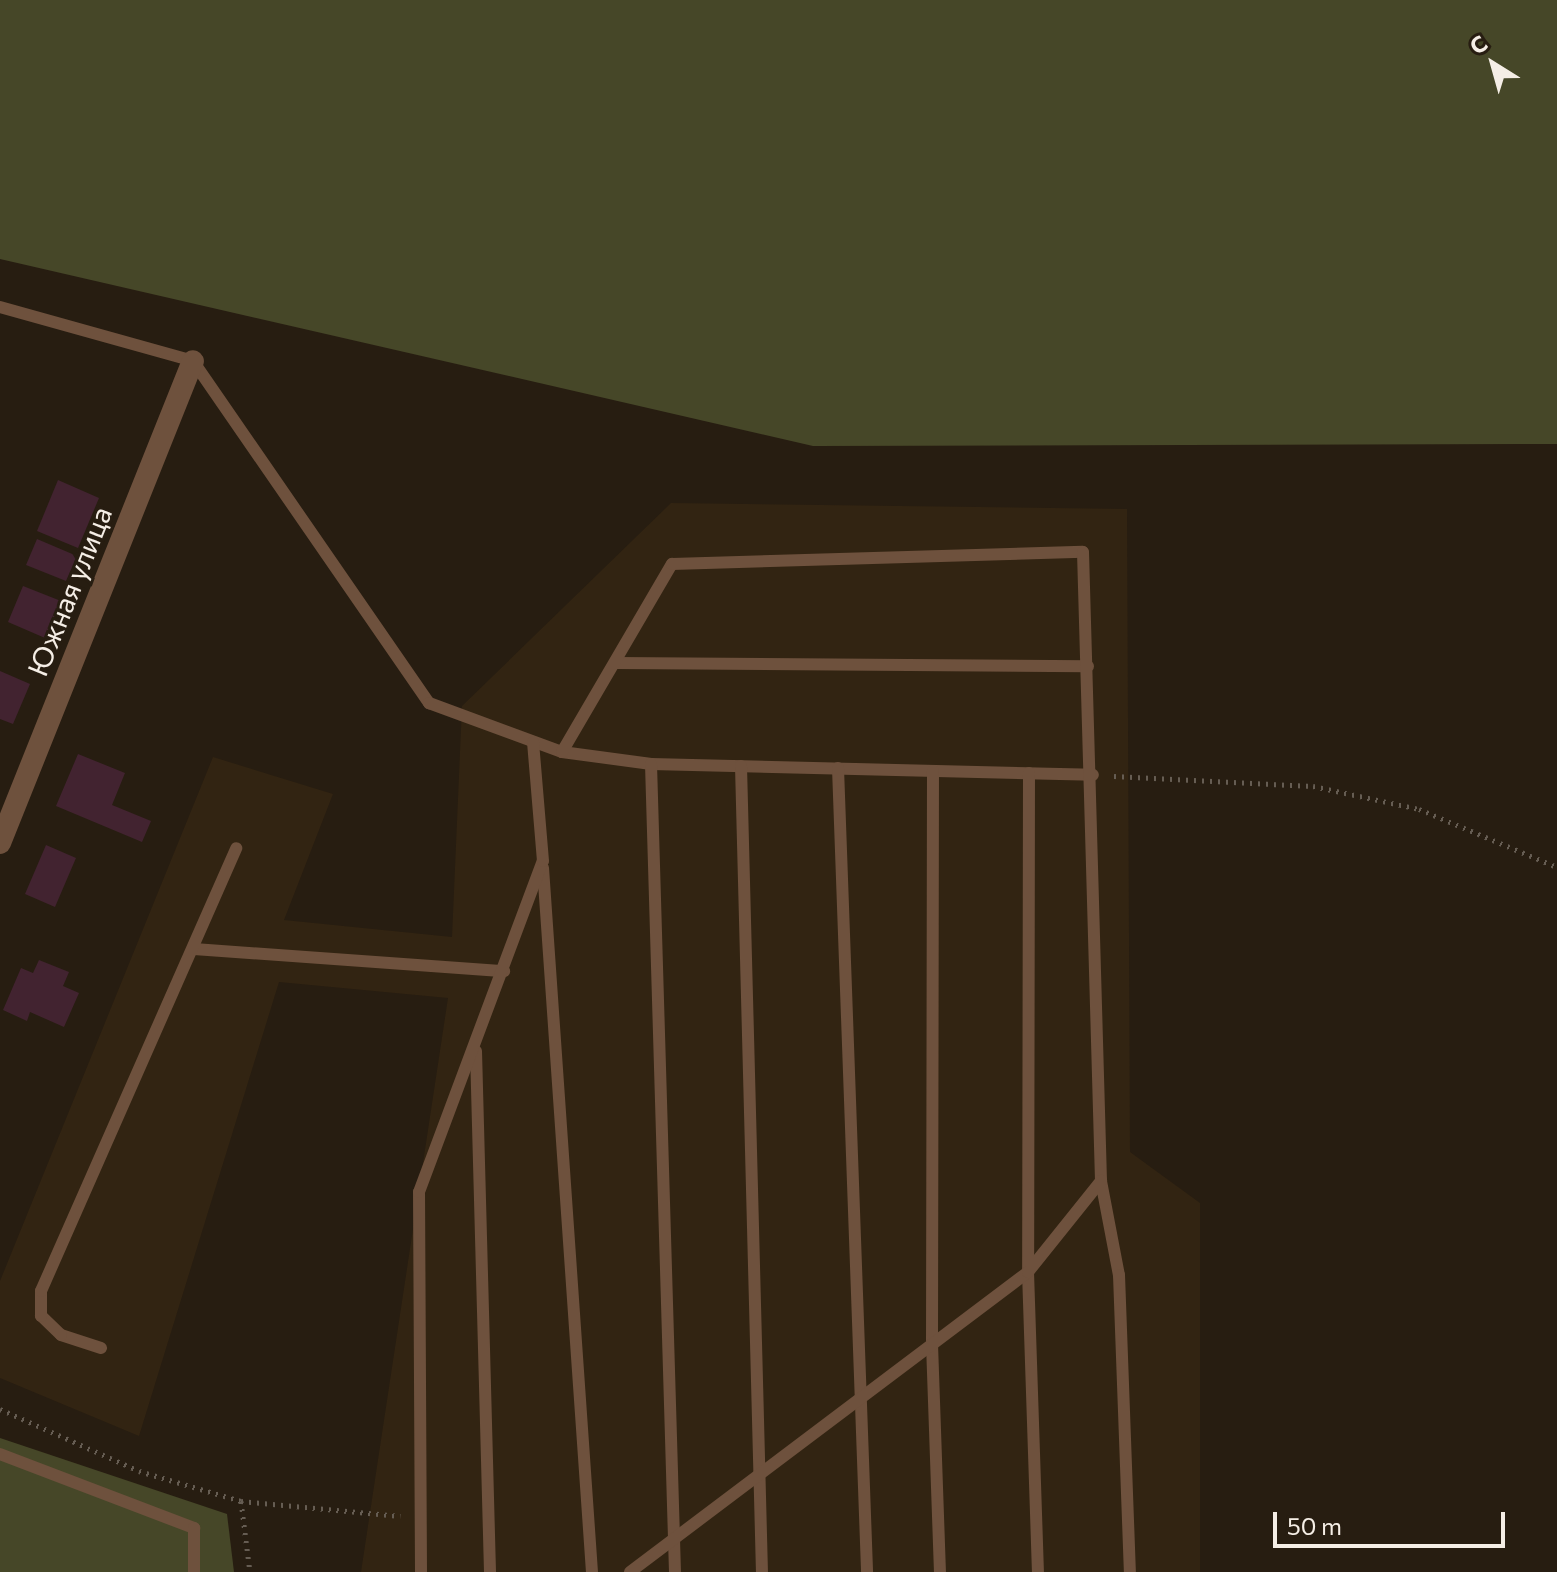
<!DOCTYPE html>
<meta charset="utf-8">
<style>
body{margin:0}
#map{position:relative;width:1557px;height:1572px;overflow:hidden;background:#271d11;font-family:Commissioner,sans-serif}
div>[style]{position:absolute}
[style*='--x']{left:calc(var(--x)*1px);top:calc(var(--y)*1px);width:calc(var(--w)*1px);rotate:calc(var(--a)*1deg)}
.built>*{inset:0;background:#322412}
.green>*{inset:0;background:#464728}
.building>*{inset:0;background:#422330}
.path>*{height:5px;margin-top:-2.5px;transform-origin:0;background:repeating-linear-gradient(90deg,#665d53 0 2px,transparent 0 8px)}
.service>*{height:12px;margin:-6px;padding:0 6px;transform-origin:6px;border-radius:6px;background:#6e513d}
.minor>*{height:22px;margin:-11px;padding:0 11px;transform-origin:11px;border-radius:11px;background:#6e513d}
span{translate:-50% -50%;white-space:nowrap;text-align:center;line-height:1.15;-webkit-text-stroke:6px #271d11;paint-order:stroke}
.street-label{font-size:28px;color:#f5eee6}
.north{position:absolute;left:1453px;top:24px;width:80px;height:80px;-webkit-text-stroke:6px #271d11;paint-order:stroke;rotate:323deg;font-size:22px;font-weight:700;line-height:32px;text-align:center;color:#f5eee6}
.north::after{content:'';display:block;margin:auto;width:28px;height:36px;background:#f5eee6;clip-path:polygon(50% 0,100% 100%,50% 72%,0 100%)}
.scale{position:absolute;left:1273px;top:1512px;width:232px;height:36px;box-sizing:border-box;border:4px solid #f5eee6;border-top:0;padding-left:10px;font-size:24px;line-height:28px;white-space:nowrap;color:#f5eee6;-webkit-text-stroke:6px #271d11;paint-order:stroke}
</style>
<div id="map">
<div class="built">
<div style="clip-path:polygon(671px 503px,1127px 509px,1130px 1152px,1200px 1203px,1200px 1572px,361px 1572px,448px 998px,279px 982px,139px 1436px,0 1378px,0 1281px,213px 757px,333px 794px,284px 920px,452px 937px,462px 706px)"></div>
</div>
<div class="green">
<div style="clip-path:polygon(0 0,1557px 0,1557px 444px,813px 446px,0 259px)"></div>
<div style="clip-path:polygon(0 1438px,227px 1514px,234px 1572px,0 1572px)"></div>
</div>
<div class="building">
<div style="clip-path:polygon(58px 480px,99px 498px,78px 548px,37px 531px)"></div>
<div style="clip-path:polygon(37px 539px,77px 556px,66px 581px,26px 565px)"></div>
<div style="clip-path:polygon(23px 586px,61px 601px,45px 638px,8px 622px)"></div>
<div style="clip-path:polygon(0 671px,30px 684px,13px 724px,0 719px)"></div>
<div style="clip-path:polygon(78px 754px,125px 773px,112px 805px,151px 821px,142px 842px,56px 806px)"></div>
<div style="clip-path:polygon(46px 845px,76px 858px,55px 907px,25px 894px)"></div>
<div style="clip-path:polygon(39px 960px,69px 972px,63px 986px,79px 993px,64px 1027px,30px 1012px,27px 1021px,3px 1010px,21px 968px,33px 973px)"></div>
</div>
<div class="path">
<div style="--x:1114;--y:776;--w:199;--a:2.9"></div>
<div style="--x:1313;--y:786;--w:108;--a:12.2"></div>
<div style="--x:1419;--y:809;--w:150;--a:22.8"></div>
<div style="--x:0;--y:1409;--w:152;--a:24"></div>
<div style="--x:139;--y:1471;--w:106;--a:16.4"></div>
<div style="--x:241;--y:1501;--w:160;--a:5.4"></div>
<div style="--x:241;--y:1501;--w:72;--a:82.8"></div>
</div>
<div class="service">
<div style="--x:0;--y:307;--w:200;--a:15.6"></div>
<div style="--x:193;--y:361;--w:416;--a:55.4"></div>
<div style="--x:429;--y:703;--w:142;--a:20.2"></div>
<div style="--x:562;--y:752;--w:90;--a:7.7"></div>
<div style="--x:651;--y:764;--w:442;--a:1.4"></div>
<div style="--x:615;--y:663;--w:473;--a:0.4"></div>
<div style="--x:562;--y:752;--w:218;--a:-59.7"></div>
<div style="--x:672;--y:564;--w:411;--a:-1.7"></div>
<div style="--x:1083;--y:552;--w:629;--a:88.36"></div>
<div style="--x:1101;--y:1181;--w:96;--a:79.2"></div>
<div style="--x:1119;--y:1275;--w:297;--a:87.9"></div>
<div style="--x:651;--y:764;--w:808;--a:88.3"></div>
<div style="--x:741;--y:766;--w:806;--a:88.51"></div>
<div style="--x:838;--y:768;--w:805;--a:87.93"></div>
<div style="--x:933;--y:771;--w:573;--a:90.1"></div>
<div style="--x:932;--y:1344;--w:228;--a:88"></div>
<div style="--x:1029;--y:773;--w:499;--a:90.1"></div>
<div style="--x:1028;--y:1272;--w:300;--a:88.1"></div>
<div style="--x:543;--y:868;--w:706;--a:86.02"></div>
<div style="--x:194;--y:949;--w:311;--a:4.1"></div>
<div style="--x:476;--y:1051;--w:521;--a:88.46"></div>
<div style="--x:101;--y:1348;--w:42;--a:-162"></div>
<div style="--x:61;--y:1335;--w:28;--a:-136"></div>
<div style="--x:41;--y:1316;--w:25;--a:-90"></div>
<div style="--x:41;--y:1291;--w:484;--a:-66.2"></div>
<div style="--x:0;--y:1454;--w:208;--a:20.9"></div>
<div style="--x:194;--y:1528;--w:44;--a:90"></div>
<div style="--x:421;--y:1572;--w:380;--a:-90.3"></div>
<div style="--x:419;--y:1192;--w:353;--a:-69.5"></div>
<div style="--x:543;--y:861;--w:119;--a:-94.8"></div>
<div style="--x:630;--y:1572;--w:498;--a:-37"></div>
<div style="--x:1028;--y:1272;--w:117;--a:-51.3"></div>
</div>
<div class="minor">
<div style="--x:0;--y:843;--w:519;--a:-68.18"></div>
</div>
<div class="street-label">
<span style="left:69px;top:591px;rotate:-68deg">Южная улица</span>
</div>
<div class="north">С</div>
<div class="scale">50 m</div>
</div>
